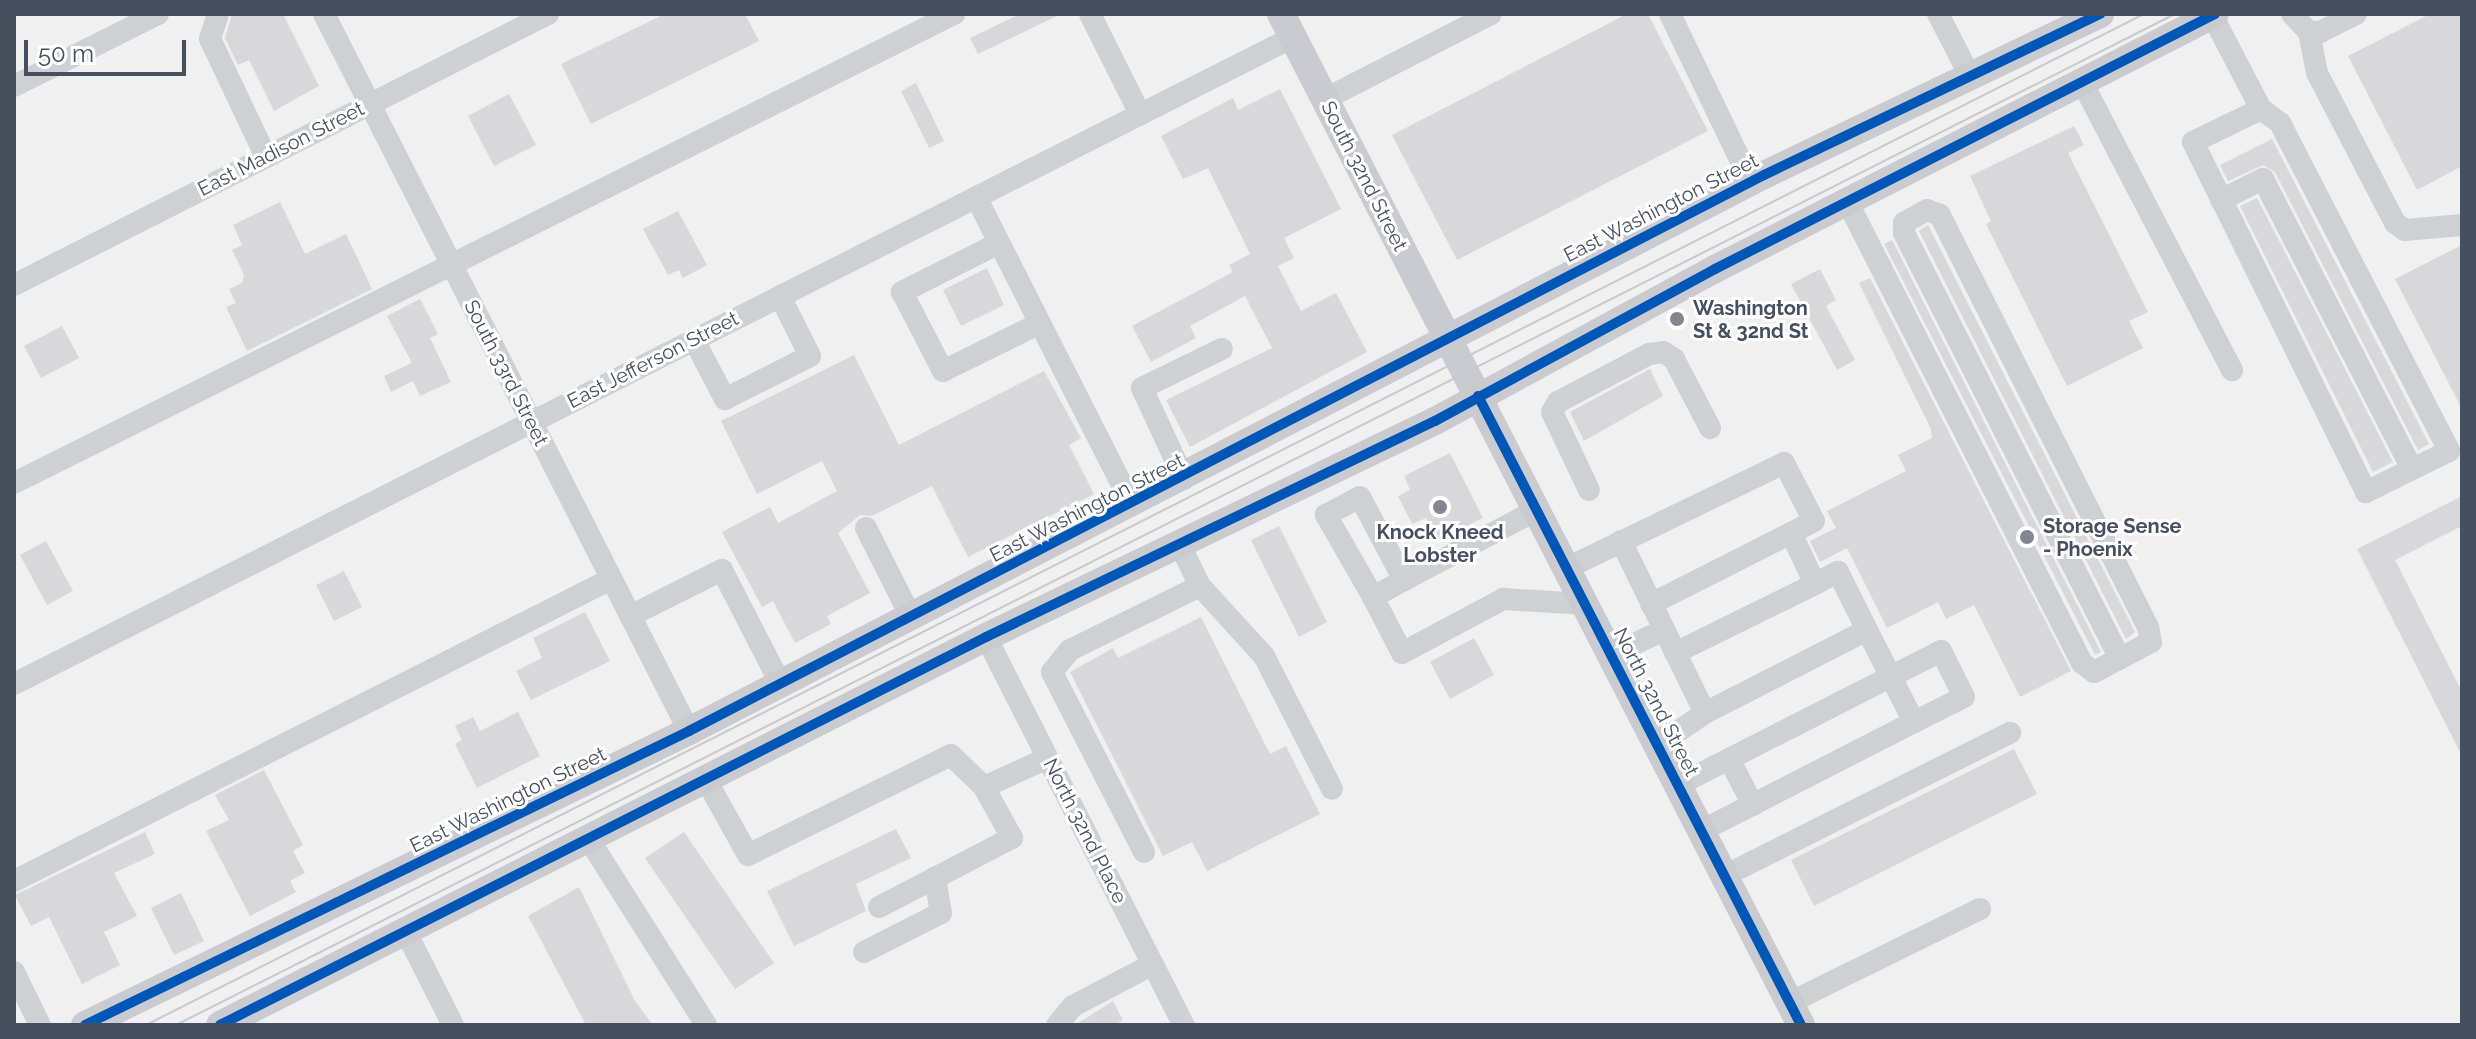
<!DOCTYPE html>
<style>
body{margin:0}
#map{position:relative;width:2476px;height:1039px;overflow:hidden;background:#f1f0f0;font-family:Raleway,sans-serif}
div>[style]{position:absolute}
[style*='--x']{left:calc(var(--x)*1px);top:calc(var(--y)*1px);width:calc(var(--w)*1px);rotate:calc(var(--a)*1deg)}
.building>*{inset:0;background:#d8d8da}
.minor>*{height:22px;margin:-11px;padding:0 11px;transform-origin:11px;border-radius:11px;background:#ced1d4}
.major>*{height:28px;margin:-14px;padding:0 14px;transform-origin:14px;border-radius:14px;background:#c9cbd1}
.tram>*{height:2px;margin:-1px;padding:0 1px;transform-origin:1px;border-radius:1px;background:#c7c9cb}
.cycleway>*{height:10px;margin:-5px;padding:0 5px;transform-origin:5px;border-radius:5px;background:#0057b8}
.dots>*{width:22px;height:22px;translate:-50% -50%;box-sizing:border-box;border:4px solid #fff;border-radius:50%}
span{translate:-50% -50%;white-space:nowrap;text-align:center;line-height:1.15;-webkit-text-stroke:6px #fff;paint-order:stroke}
.street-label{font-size:20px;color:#454f5f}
.poi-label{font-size:20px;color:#454f5f;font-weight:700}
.left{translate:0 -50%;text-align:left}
.frame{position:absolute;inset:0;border:16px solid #454f5f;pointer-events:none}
.scale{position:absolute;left:24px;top:40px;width:162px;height:36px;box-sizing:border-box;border:4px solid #454f5f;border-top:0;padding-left:10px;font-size:24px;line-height:28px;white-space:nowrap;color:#454f5f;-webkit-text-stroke:6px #fff;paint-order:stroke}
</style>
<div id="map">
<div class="building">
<div style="clip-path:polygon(232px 14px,283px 14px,319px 86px,274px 111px,249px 60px,238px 65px,225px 38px)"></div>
<div style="clip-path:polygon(665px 14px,745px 14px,759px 41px,591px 124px,561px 64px)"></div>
<div style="clip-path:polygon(1020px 14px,1061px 14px,978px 54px,970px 38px)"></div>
<div style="clip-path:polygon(1627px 14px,1648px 14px,1708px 131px,1457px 260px,1392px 135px)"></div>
<div style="clip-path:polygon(2430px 14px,2462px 14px,2462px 166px,2417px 190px,2348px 56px)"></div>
<div style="clip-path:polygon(916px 83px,944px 141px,929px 148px,901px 91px)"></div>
<div style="clip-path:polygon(1280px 89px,1341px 209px,1284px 238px,1294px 258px,1278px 266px,1301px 311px,1336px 293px,1367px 352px,1190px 447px,1166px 400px,1272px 348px,1245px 296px,1190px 326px,1196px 338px,1151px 362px,1132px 326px,1233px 272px,1229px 265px,1250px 254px,1208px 168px,1183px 179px,1161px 136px,1233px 98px,1238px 110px)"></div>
<div style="clip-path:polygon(509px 94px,536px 145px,494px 166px,468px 116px)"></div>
<div style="clip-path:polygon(2074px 126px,2084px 145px,2068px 153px,2148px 312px,2129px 321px,2143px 348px,2067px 386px,1986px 224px,1991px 221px,1970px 176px)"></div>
<div style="clip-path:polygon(2272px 139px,2429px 444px,2418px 450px,2275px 172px,2263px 165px,2228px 181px,2220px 165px)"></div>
<div style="clip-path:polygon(2257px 198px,2393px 462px,2373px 472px,2240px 206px)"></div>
<div style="clip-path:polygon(280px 202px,305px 254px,346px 234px,372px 289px,247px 351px,226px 307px,236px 303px,229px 289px,242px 283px,244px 275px,232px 250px,242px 245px,233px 225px)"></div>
<div style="clip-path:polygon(678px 211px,707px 265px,683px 278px,679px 270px,668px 275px,643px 229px)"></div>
<div style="clip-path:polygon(1928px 225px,2135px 632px,2126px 639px,1919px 231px)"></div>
<div style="clip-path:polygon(1892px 240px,2101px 652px,2095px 655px,1884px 244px)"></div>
<div style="clip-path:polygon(2462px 245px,2462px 409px,2395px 279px)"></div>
<div style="clip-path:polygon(987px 268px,1004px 305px,961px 326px,943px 290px)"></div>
<div style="clip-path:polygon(1820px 269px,1836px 300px,1826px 306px,1855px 360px,1837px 370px,1791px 284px)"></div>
<div style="clip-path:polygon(1870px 278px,2071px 671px,2020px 697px,1974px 605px,1946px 619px,1938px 602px,1887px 628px,1847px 548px,1820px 562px,1810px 541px,1836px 528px,1827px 511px,1906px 471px,1898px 455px,1932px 438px,1931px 429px,1859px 283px)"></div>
<div style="clip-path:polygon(420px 299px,438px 334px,430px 338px,451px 382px,420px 396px,413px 381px,391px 392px,384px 376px,412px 363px,387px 316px)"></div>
<div style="clip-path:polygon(62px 326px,79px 358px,41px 378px,24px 346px)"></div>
<div style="clip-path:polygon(854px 355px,899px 445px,1044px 371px,1081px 438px,1069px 445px,1094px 494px,968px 557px,932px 486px,872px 516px,860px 515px,838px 533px,870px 593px,827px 616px,831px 624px,795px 643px,773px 601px,762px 607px,722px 532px,770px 507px,778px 523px,837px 491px,822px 461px,757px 494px,721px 421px)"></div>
<div style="clip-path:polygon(1650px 369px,1663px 396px,1584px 441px,1570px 412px)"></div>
<div style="clip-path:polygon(1450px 453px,1483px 518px,1437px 540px,1426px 518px,1412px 524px,1398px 496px,1410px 490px,1404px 476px)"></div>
<div style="clip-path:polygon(2462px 496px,2462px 526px,2395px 560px,2462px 692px,2462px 756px,2357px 549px)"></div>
<div style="clip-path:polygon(1279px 526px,1327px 622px,1299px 637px,1251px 540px)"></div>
<div style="clip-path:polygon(46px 541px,73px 591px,47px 605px,20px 555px)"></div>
<div style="clip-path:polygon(344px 571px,362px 607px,334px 621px,316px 585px)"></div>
<div style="clip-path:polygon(585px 612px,610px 661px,531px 700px,516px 671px,542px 658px,533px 638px)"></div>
<div style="clip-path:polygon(1201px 617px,1270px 754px,1286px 746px,1320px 814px,1207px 871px,1192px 842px,1163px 856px,1070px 672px,1113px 648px,1118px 658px)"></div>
<div style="clip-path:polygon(1474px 638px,1494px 675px,1450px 699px,1430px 662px)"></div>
<div style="clip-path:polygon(518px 712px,540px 756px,477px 788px,455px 744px,462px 740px,455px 726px,473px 717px,480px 731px)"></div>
<div style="clip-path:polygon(2014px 749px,2037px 794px,1814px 906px,1791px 860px)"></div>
<div style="clip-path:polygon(264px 770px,303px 845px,293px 851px,305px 873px,290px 881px,296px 892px,250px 916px,206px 831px,229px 820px,215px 795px)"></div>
<div style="clip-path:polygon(896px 829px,911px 858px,856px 884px,866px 911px,794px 946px,767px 891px)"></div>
<div style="clip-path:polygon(145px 832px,155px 854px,114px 873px,137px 916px,104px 932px,120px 965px,82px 984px,49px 917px,31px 926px,15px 895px)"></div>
<div style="clip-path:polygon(684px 832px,774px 963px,735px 989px,645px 858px)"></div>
<div style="clip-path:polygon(579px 887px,635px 1001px,653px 1025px,586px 1025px,528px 916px)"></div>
<div style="clip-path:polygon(181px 893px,204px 941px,174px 955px,151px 908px)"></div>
<div style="clip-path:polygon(1113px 1001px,1123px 1020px,1114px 1025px,1075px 1025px)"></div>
</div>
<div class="minor">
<div style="--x:218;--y:14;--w:26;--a:108"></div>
<div style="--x:210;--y:39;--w:131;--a:64.6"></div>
<div style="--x:324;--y:14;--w:805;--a:63.02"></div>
<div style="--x:1090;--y:14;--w:112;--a:63.4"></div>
<div style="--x:1670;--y:14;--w:187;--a:64.3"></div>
<div style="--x:1938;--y:14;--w:72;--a:62.7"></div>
<div style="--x:2292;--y:14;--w:25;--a:47"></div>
<div style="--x:2309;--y:32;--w:11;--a:0"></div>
<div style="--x:2320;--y:32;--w:40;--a:-26.6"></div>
<div style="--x:2212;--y:15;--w:106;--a:62.5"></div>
<div style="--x:2261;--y:109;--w:24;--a:36"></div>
<div style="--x:2280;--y:123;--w:369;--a:62.7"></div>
<div style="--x:2449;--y:451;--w:93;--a:153.7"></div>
<div style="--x:2366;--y:492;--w:390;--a:-116.3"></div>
<div style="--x:2193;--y:142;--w:76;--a:-25.9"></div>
<div style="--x:2309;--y:32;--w:42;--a:79"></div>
<div style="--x:2317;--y:73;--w:169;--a:62.5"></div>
<div style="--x:2395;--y:223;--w:12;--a:35"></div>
<div style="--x:2405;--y:230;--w:57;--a:-5"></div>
<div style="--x:2082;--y:82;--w:325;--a:62.5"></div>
<div style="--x:14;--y:86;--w:161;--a:-26.6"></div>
<div style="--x:1325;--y:99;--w:186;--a:-27.1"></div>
<div style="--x:976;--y:197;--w:345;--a:63.1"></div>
<div style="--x:2221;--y:200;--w:47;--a:-26.6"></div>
<div style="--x:2263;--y:179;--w:326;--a:62.8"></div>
<div style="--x:1847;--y:201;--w:518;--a:63.04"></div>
<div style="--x:2082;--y:663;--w:15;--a:37"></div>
<div style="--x:2094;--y:672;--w:64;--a:-27.8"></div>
<div style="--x:2151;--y:642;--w:15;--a:-101"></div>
<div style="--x:2148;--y:627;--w:462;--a:-116.8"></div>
<div style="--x:1940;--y:215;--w:14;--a:-159"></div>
<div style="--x:1927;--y:210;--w:26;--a:151"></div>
<div style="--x:1904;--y:223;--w:10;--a:90"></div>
<div style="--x:1904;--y:233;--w:477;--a:63.1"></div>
<div style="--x:999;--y:243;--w:109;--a:153.2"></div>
<div style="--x:902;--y:292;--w:89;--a:62.6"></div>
<div style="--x:943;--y:371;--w:108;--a:-26.3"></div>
<div style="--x:14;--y:285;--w:599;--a:-26.91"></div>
<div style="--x:694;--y:340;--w:67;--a:62.3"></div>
<div style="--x:725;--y:399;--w:95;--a:-26.8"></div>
<div style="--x:810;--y:356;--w:67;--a:-116.6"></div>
<div style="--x:1184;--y:479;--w:100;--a:-114.8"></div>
<div style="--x:1142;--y:388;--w:89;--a:-26"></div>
<div style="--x:14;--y:483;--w:1051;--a:-26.52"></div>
<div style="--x:1589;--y:490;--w:86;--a:-115.4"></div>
<div style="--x:1552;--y:412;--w:12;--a:-59"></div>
<div style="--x:1558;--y:402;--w:103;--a:-27.8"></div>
<div style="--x:1649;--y:354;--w:14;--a:-8"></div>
<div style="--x:1663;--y:352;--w:13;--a:32"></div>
<div style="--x:1674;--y:359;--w:78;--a:62.4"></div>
<div style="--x:866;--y:528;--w:100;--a:63.2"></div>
<div style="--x:1621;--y:541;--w:191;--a:64"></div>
<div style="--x:1567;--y:568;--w:241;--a:-25.8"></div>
<div style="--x:1784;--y:463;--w:65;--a:62.7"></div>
<div style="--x:1814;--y:521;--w:26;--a:152"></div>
<div style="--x:1791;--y:533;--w:56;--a:64.8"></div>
<div style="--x:1815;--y:584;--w:26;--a:-28"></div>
<div style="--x:1838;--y:572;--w:65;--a:63.4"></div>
<div style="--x:1867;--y:630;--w:182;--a:152.9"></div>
<div style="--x:1705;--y:713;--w:57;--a:145.8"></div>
<div style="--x:1404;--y:580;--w:35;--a:151"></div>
<div style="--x:1373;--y:597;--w:63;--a:62.6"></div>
<div style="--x:1402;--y:653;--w:115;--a:-28.1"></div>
<div style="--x:1503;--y:599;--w:82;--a:3.5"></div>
<div style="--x:1200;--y:586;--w:95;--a:47.6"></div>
<div style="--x:1264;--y:656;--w:149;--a:62.9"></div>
<div style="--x:1373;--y:597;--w:95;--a:-119.8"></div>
<div style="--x:1326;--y:515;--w:38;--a:-28"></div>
<div style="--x:1360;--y:497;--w:94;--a:62.1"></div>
<div style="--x:1404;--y:580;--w:150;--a:-27.8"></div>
<div style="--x:1651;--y:604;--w:157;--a:-26.9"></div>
<div style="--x:630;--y:616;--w:103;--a:-26.6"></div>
<div style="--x:722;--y:570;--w:129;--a:62.8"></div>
<div style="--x:986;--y:637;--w:436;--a:63"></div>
<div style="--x:1675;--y:653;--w:156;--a:-26.2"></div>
<div style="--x:1611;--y:655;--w:59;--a:-25.3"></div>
<div style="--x:14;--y:684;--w:1433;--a:-26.83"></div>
<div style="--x:1729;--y:759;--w:52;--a:62.4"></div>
<div style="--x:705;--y:778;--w:88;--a:60.8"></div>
<div style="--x:748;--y:855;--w:226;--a:-26.2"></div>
<div style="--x:951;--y:755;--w:46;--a:44.1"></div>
<div style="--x:984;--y:787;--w:70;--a:-24.4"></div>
<div style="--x:1678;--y:785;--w:295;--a:-27"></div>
<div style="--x:1941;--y:651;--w:51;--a:63.4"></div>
<div style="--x:1964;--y:697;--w:56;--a:153.4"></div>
<div style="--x:1701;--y:831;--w:239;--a:-27.1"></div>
<div style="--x:1914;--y:722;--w:103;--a:-117.1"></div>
<div style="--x:588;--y:838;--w:221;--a:57.7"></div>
<div style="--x:1144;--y:852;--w:202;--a:-117.1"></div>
<div style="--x:1052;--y:672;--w:28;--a:-51"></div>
<div style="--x:1070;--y:650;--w:145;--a:-26.2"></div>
<div style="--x:1200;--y:586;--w:43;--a:-116"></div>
<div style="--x:1724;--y:876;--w:320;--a:-26.6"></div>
<div style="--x:14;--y:881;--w:669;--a:-26.83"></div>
<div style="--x:879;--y:907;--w:63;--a:-27.4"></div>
<div style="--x:405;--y:930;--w:106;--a:63.2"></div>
<div style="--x:864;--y:952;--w:86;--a:-26.9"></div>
<div style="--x:941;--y:913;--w:36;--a:-100"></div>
<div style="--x:935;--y:878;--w:87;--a:-27.5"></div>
<div style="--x:1012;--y:838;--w:58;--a:-118.8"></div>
<div style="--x:14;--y:972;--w:59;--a:63.9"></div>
<div style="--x:1789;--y:1003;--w:213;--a:-26.2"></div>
<div style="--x:1057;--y:1025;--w:25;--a:-50"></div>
<div style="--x:1073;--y:1006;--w:90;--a:-27.7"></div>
</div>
<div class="major">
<div style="--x:1281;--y:14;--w:1137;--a:62.78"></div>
<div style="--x:85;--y:1025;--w:672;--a:-25.95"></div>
<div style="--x:689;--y:731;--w:1210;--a:-27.35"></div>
<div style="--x:1764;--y:175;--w:373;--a:-25.6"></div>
<div style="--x:220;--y:1025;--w:859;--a:-26.86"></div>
<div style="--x:986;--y:637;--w:498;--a:-25.7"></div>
<div style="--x:1435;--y:421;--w:319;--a:-28.5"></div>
<div style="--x:1715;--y:269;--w:561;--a:-27.02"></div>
</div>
<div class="tram">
<div style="--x:146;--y:1025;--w:2239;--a:-26.84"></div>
<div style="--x:176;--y:1025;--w:2240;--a:-26.83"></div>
</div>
<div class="cycleway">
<div style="--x:1478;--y:396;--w:707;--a:62.82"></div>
<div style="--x:85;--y:1025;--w:672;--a:-25.95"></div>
<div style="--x:689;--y:731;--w:1210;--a:-27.35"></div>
<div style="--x:1764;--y:175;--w:373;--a:-25.6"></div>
<div style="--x:220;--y:1025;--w:859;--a:-26.86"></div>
<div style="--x:986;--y:637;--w:498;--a:-25.7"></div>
<div style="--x:1435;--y:421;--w:319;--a:-28.5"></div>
<div style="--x:1715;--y:269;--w:561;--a:-27.02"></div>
</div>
<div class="dots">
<div style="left:1677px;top:319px;background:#818792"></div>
<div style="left:1440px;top:507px;background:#818792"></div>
<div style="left:2027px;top:537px;background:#818792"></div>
</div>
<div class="street-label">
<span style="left:281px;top:149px;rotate:-27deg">East Madison Street</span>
<span style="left:1364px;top:176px;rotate:63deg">South 32nd Street</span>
<span style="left:1661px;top:208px;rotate:-27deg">East Washington Street</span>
<span style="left:653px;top:360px;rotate:-27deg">East Jefferson Street</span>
<span style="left:506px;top:373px;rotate:63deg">South 33rd Street</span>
<span style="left:1087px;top:508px;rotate:-27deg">East Washington Street</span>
<span style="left:1656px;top:702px;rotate:63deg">North 32nd Street</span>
<span style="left:508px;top:800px;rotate:-26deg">East Washington Street</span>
<span style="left:1085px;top:831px;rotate:63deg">North 32nd Place</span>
</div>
<div class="poi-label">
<span class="left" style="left:1693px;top:320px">Washington<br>St &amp; 32nd St</span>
<span class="left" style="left:2043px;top:538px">Storage Sense<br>- Phoenix</span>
<span style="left:1440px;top:544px">Knock Kneed<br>Lobster</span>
</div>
<div class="frame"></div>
<div class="scale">50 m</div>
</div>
